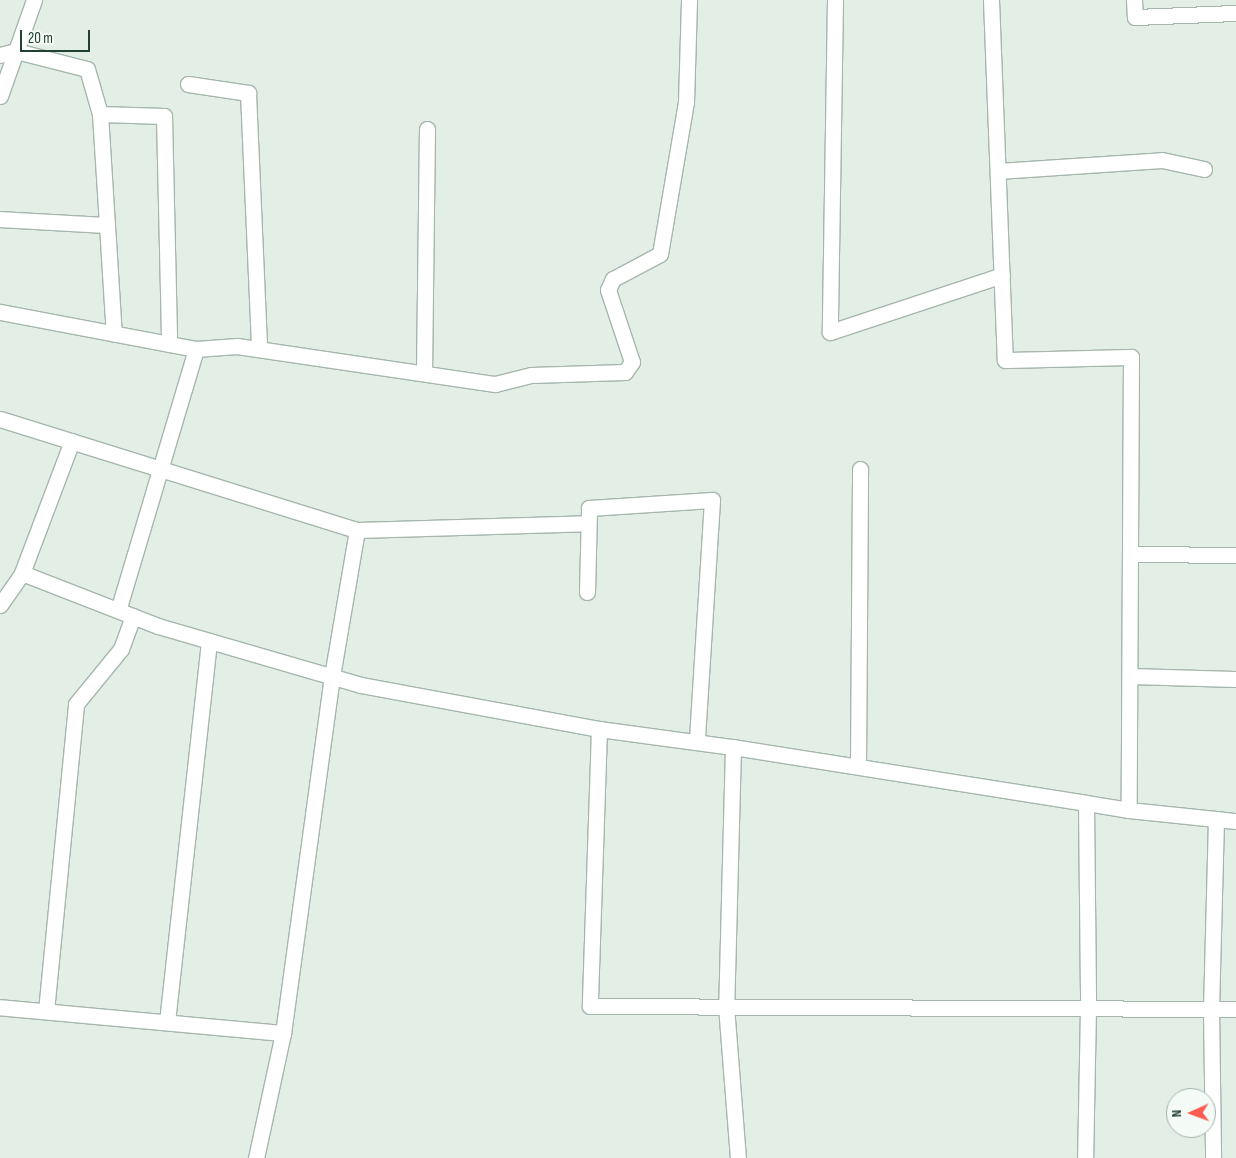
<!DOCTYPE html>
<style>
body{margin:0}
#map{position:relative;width:1236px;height:1158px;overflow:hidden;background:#e3eee7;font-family:"Sofia Sans Condensed",sans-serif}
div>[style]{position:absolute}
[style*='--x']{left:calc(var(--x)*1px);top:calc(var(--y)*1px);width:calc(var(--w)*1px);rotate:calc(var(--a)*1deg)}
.roads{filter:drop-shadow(1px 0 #a5b7ad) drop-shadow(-1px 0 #a5b7ad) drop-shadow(0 1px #a5b7ad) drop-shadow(0 -1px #a5b7ad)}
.minor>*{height:15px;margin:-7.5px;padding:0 7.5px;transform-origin:7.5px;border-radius:7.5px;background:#fff}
.secondary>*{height:15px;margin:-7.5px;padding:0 7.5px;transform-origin:7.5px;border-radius:7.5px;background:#fff}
span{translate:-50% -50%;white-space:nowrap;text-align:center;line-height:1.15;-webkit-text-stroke:5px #f4faf6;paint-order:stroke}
.north{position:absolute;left:1166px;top:1088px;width:50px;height:50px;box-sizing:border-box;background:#f4faf6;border:1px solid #a0b0a8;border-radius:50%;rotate:268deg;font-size:14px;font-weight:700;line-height:20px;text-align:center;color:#214132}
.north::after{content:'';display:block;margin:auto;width:18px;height:22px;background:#fc5d53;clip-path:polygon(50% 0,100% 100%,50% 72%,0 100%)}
.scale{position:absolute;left:20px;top:30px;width:70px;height:22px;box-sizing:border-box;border:2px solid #214132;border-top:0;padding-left:6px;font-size:15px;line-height:18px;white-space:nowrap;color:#214132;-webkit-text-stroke:4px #f4faf6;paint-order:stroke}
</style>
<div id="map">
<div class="roads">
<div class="minor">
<div style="--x:835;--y:0;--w:332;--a:90.9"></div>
<div style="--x:830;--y:332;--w:181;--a:-18.3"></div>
<div style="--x:991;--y:0;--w:360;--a:87.8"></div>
<div style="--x:1005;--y:360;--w:126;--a:-1.4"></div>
<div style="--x:1131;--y:357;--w:453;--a:90.3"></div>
<div style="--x:1129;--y:810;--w:44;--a:-170.8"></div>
<div style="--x:1086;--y:803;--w:205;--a:89.4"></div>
<div style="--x:1088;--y:1008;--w:150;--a:91.1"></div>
<div style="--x:1134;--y:0;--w:17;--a:87"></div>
<div style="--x:1135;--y:17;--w:101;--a:-2.3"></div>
<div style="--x:0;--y:55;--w:16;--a:-14"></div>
<div style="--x:16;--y:51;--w:73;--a:14.2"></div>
<div style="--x:87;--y:69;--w:47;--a:73.9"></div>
<div style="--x:100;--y:114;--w:220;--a:86.4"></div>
<div style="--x:188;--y:84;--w:61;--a:8.5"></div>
<div style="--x:248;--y:93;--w:256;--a:87.5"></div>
<div style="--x:100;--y:114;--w:64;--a:1.8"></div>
<div style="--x:164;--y:116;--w:228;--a:88.7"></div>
<div style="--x:998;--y:171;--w:164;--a:-3.8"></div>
<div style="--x:1162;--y:160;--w:43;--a:12.1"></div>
<div style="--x:0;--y:219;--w:107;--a:3.2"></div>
<div style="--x:0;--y:312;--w:199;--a:10.7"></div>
<div style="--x:196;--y:349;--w:272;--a:106.6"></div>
<div style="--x:196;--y:349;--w:41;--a:-4.2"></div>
<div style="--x:237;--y:346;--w:261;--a:8.4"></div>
<div style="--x:495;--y:384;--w:37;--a:-14"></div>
<div style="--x:531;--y:375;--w:94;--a:-1.8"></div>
<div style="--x:625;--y:372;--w:12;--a:-55"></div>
<div style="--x:632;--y:362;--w:76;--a:-108.4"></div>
<div style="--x:608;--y:290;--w:12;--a:-66"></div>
<div style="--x:613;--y:279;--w:53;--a:-28"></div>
<div style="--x:660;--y:254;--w:154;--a:-80.3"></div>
<div style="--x:686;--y:102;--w:102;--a:-88.3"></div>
<div style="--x:424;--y:373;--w:244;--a:-89.3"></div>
<div style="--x:0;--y:419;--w:374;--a:17.3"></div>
<div style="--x:357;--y:530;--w:148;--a:99.7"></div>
<div style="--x:332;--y:676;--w:360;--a:97.8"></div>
<div style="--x:283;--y:1033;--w:284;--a:-174.8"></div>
<div style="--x:357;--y:530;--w:231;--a:-1.7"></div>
<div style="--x:1130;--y:554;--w:106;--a:0.5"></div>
<div style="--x:22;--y:573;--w:141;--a:-69.3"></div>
<div style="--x:587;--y:592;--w:84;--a:-88.6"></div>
<div style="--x:589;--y:508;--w:123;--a:-3.7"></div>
<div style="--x:712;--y:500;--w:239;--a:93.6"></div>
<div style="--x:0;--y:605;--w:39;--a:-55"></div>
<div style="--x:22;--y:573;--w:146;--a:21.3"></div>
<div style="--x:158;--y:626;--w:211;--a:16.2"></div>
<div style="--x:361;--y:685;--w:242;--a:10.5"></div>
<div style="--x:599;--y:729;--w:277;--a:91.9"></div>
<div style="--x:590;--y:1006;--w:646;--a:0.27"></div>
<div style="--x:1130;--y:676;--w:106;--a:1.6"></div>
<div style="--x:599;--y:729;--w:135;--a:7.7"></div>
<div style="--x:733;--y:747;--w:259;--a:91.5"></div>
<div style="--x:726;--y:1006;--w:152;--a:85.5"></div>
<div style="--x:733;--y:747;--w:357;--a:9"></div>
<div style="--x:858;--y:766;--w:297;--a:-89.6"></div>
<div style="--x:1129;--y:810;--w:87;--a:5.9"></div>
<div style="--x:1216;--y:819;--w:189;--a:91.5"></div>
<div style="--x:1211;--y:1008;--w:150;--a:89.2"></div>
<div style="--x:1216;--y:819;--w:20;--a:6"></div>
<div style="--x:46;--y:1011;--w:308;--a:-84.4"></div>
<div style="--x:76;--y:704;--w:71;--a:-50.7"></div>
<div style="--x:121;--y:649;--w:35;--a:-70"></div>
<div style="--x:167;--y:1022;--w:383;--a:-83.7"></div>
<div style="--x:256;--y:1158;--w:128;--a:-77.8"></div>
</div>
<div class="secondary">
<div style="--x:0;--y:96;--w:102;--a:-70.5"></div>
</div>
</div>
<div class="north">N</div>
<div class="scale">20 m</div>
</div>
